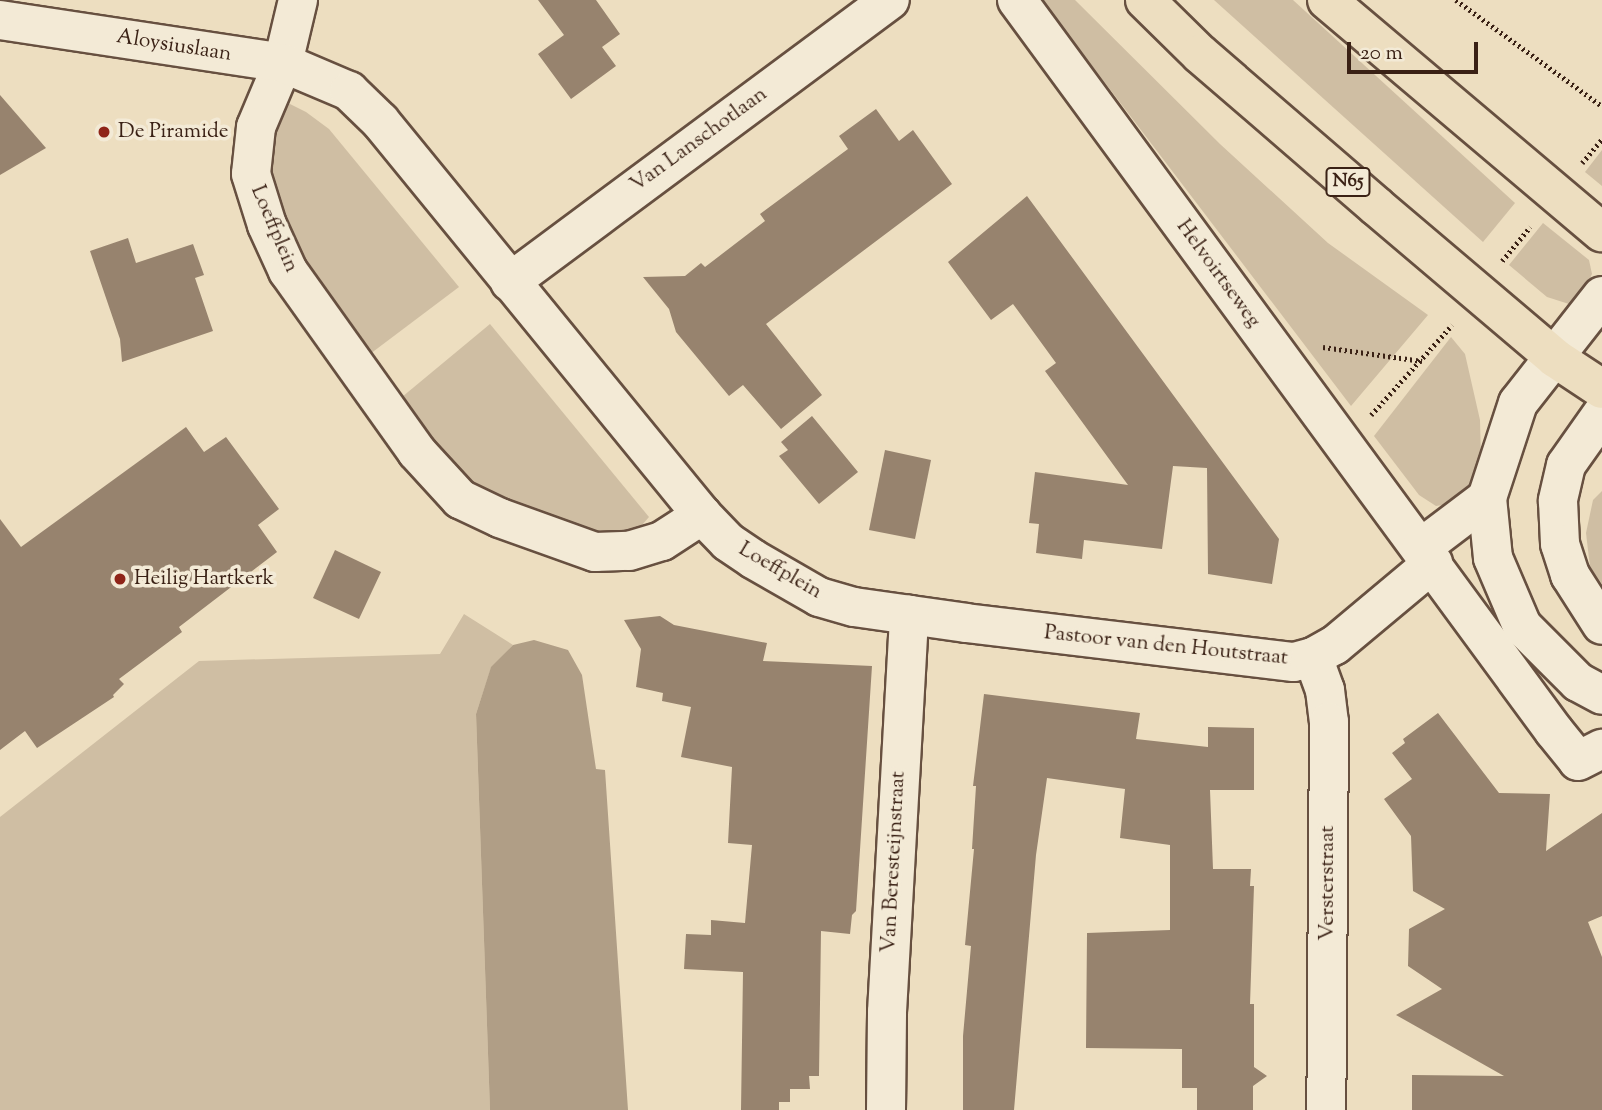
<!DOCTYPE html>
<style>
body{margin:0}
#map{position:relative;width:1602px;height:1110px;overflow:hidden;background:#eddec0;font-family:"Sorts Mill Goudy",serif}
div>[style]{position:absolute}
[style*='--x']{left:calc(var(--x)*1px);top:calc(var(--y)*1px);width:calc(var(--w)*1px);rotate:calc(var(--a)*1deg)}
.green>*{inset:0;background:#cfbea3}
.water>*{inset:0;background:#b09e86}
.building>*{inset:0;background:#97836e}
.path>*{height:4.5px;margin-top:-2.25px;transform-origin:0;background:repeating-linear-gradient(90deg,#3a2115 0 2px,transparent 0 5.5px)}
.roads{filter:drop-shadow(2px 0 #675040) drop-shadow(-2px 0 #675040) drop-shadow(0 2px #675040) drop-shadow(0 -2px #675040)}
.street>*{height:38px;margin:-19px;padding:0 19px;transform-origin:19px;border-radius:19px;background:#f3ead6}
.secondary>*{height:38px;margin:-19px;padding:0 19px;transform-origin:19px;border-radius:19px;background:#f3ead6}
.primary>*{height:38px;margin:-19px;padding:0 19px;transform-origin:19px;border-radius:19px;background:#eddec0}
.dots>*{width:19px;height:19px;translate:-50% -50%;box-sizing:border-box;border:4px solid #f3ead6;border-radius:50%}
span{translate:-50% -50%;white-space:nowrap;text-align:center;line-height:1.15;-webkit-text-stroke:7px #f3ead6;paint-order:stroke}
.shield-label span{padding:2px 5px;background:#f3ead6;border:2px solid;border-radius:5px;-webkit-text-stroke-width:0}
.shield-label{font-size:19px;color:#3a2115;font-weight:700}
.street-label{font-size:21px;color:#3a2115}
.poi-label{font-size:21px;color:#3a2115}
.left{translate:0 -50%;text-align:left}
.scale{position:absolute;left:1347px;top:42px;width:131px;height:32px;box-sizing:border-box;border:4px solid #3a2115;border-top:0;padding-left:9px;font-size:21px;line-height:24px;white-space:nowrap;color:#3a2115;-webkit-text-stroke:5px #f3ead6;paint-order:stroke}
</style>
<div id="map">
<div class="green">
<div style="clip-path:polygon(1042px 0,1075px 0,1220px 144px,1328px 243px,1428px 315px,1351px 406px)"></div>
<div style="clip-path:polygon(1214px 0,1293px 0,1515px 203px,1483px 242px)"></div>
<div style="clip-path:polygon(282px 100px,306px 112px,329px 129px,459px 287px,370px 354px,291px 244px,266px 159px)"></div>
<div style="clip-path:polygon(1602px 150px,1602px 186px,1585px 172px)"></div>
<div style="clip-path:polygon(1543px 223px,1589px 260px,1592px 274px,1584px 291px,1569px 304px,1547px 297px,1509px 265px)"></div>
<div style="clip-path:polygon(490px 324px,649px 517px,635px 533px,606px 538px,525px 508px,480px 488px,450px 462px,402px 397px)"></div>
<div style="clip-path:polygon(1451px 337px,1465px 354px,1480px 420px,1481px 458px,1474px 485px,1456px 503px,1436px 506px,1419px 495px,1374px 436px)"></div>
<div style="clip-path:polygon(1602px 491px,1602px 584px,1590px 567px,1586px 533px,1593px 500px)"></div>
<div style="clip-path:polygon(464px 614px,513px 645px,491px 668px,476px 714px,490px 1110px,0 1110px,0 817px,199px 661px,440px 654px)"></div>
</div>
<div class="water">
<div style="clip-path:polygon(534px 640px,568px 650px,582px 675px,596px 769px,605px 770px,628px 1110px,490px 1110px,476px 714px,491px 667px,513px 645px)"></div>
</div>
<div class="building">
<div style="clip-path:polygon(538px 0,596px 0,620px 34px,602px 47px,616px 66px,571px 99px,538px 54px,564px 35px)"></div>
<div style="clip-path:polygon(0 95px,46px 148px,0 175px)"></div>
<div style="clip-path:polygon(876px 109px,899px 141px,913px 130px,952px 184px,766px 324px,822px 395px,781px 429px,743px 385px,729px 396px,676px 332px,669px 309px,643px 277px,685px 276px,701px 263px,705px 267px,765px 221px,760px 214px,848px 149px,839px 136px)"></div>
<div style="clip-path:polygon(1027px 196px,1279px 539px,1272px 584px,1208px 574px,1207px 468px,1173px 466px,1162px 549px,1084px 540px,1082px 559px,1036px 553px,1039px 524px,1029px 523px,1035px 472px,1128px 485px,1045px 371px,1056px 363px,1013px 304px,991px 320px,948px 262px)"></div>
<div style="clip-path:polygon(128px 238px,136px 263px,193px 244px,204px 275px,195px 278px,213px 331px,122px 362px,120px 339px,90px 251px)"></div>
<div style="clip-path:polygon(812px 416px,858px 472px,819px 504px,779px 456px,788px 450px,781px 442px)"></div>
<div style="clip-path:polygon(186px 427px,204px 452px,226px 437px,279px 509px,258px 525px,277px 552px,179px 627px,182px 632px,119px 679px,124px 684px,113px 695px,114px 697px,37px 748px,25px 731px,0 750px,0 519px,21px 547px)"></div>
<div style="clip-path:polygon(885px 450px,931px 460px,915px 539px,869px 530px)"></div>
<div style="clip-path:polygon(335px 550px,381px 572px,359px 619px,313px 598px)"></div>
<div style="clip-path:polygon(660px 616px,674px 625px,767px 643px,763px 661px,872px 666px,856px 911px,852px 915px,850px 934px,821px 931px,819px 1076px,809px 1076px,810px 1089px,790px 1089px,790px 1102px,779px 1102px,779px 1110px,741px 1110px,743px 972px,684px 969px,686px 934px,711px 935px,711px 920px,745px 923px,752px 845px,728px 843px,732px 767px,681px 757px,691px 707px,662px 701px,663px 693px,636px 687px,641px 649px,624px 620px)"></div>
<div style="clip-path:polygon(984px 694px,1140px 713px,1136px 739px,1208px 747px,1208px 727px,1254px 728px,1254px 790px,1210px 790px,1213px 869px,1251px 869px,1250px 886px,1254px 886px,1250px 1004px,1254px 1004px,1254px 1067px,1267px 1076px,1253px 1086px,1253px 1110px,1197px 1110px,1197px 1088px,1182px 1088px,1182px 1049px,1086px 1048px,1087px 933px,1170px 930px,1170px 845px,1120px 838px,1125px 789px,1047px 778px,1036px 855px,1014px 1110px,963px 1110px,963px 1036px,971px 946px,965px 945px,974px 849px,972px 849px,976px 786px,973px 786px)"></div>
<div style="clip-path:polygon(1438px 713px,1499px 793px,1550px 794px,1546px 851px,1602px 813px,1602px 916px,1588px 922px,1602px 957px,1602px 1110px,1412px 1110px,1412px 1075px,1504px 1076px,1396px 1015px,1442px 989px,1408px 966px,1409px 929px,1445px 909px,1413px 891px,1411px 836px,1384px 799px,1412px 779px,1392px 753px,1405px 743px,1403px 739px)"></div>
</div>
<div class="path">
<div style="--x:1456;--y:0;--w:180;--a:36"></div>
<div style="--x:1582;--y:163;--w:31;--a:-50"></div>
<div style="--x:1502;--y:261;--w:44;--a:-50.5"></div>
<div style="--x:1323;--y:347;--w:100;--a:8"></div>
<div style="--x:1371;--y:415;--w:121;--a:-48"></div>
</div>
<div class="roads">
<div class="street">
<div style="--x:298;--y:0;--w:65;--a:103.4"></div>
<div style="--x:283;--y:63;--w:69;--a:112.9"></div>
<div style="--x:256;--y:127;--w:47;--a:96.1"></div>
<div style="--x:251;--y:174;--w:53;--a:72.6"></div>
<div style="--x:267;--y:225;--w:51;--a:65.5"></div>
<div style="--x:288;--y:271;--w:222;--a:54.5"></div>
<div style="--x:417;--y:452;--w:64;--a:47.5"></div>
<div style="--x:460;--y:499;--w:44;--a:25.4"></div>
<div style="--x:500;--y:518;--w:101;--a:19.7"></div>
<div style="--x:595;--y:552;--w:34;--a:-2"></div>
<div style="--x:629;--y:551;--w:34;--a:-17"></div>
<div style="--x:662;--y:541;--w:48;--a:-33"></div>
<div style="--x:1017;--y:0;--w:907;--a:53.7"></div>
<div style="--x:1554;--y:731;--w:38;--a:51"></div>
<div style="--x:1578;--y:761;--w:27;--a:-27"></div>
<div style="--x:0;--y:20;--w:286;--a:8.6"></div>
<div style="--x:283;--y:63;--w:72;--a:23"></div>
<div style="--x:349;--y:91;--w:43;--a:44.1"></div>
<div style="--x:380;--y:121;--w:509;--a:50.74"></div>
<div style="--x:702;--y:515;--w:37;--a:46"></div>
<div style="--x:728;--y:542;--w:30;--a:34"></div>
<div style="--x:753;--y:559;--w:76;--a:29.9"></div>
<div style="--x:819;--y:597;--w:36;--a:16"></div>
<div style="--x:854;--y:607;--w:113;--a:8.1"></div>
<div style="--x:966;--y:623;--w:330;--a:6.8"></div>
<div style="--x:1294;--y:662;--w:20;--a:-15"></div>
<div style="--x:1313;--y:657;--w:25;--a:-29"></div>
<div style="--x:1335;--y:645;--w:128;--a:-39.9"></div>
<div style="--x:510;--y:282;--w:473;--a:-36.6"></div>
<div style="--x:1421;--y:548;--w:83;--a:-37.1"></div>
<div style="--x:1313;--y:657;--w:35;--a:70"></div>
<div style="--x:1325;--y:690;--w:32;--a:83"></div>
<div style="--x:1329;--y:722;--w:388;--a:90.4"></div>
<div style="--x:886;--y:1110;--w:98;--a:-89.4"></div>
<div style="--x:887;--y:1012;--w:398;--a:-86.8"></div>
</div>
<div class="secondary">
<div style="--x:1602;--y:296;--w:136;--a:128.1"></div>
<div style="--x:1518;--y:403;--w:100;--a:108.1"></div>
<div style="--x:1487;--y:498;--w:60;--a:84.3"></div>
<div style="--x:1493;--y:558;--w:74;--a:66.9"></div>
<div style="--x:1522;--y:626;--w:79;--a:45"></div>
<div style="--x:1578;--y:682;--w:27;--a:28"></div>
<div style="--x:1602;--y:414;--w:62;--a:125.2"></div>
<div style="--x:1566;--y:465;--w:37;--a:103"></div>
<div style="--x:1558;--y:501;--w:43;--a:87.3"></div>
<div style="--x:1560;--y:544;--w:33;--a:72"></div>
<div style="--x:1570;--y:575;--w:59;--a:57.4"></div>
</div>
<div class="primary">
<div style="--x:1145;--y:0;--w:77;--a:44.5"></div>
<div style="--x:1200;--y:54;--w:233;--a:40.8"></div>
<div style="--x:1376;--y:206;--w:235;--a:40.3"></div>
<div style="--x:1555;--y:358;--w:56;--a:33.4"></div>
<div style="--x:1327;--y:0;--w:360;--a:40.2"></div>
</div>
</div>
<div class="dots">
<div style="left:104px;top:132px;background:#8f2418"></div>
<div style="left:120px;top:579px;background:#8f2418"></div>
</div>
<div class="shield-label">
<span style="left:1348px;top:182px">N65</span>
</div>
<div class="street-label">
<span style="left:174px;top:46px;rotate:9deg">Aloysiuslaan</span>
<span style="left:699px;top:140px;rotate:-36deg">Van Lanschotlaan</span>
<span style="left:274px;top:229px;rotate:67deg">Loeffplein</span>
<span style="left:1218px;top:274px;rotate:54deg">Helvoirtseweg</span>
<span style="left:780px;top:571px;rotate:30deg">Loeffplein</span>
<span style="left:1166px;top:646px;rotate:6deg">Pastoor van den Houtstraat</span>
<span style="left:894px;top:862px;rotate:-87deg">Van Beresteijnstraat</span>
<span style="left:1328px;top:883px;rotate:-90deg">Versterstraat</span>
</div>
<div class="poi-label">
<span class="left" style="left:118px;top:132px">De Piramide</span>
<span class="left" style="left:134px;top:579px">Heilig Hartkerk</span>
</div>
<div class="scale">20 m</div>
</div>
